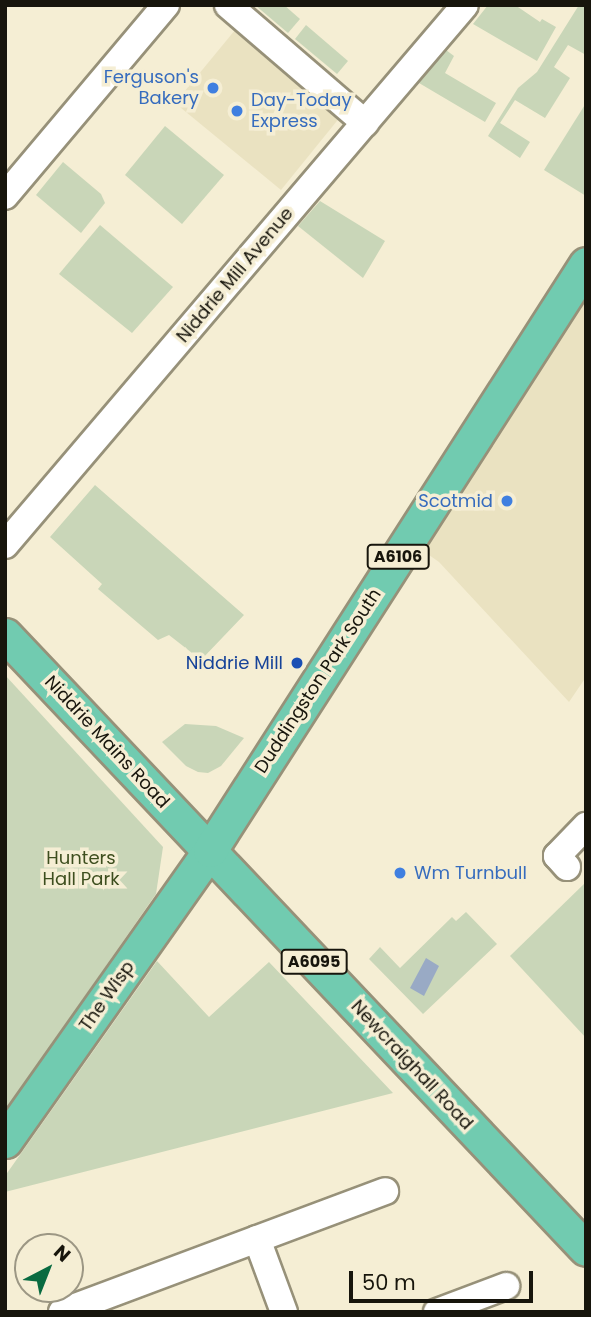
<!DOCTYPE html>
<style>
body{margin:0}
#map{position:relative;width:591px;height:1317px;overflow:hidden;background:#f5eed4;font-family:Poppins,sans-serif}
div>[style]{position:absolute}
[style*='--x']{left:calc(var(--x)*1px);top:calc(var(--y)*1px);width:calc(var(--w)*1px);rotate:calc(var(--a)*1deg)}
.built>*{inset:0;background:#eae2c1}
.green>*{inset:0;background:#c9d6b8}
.water>*{inset:0;background:#99aac5}
.roads{filter:drop-shadow(2px 0 #979179) drop-shadow(-2px 0 #979179) drop-shadow(0 2px #979179) drop-shadow(0 -2px #979179)}
.minor>*{height:26px;margin:-13px;padding:0 13px;transform-origin:13px;border-radius:13px;background:#fff}
.major>*{height:33px;margin:-16.5px;padding:0 16.5px;transform-origin:16.5px;border-radius:16.5px;background:#71cbb0}
.dots>*{width:19px;height:19px;translate:-50% -50%;box-sizing:border-box;border:4px solid #f5eed4;border-radius:50%}
span{translate:-50% -50%;white-space:nowrap;text-align:center;line-height:1.15;-webkit-text-stroke:7px #f5eed4;paint-order:stroke}
.shield-label span{padding:2px 5px;background:#f5eed4;border:2px solid;border-radius:5px;-webkit-text-stroke-width:0}
.shield-label{font-size:16px;color:#17150c;font-weight:700}
.shop-label{font-size:18px;color:#366cbe}
.right{translate:-100% -50%;text-align:right}
.left{translate:0 -50%;text-align:left}
.street-label{font-size:18px;color:#17150c}
.transit-label{font-size:18px;color:#164399}
.park-label{font-size:18px;color:#3d4e1e}
.frame{position:absolute;inset:0;border:7px solid #17150c;pointer-events:none}
.north{position:absolute;left:14px;top:1233px;width:70px;height:70px;box-sizing:border-box;background:#f5eed4;border:2px solid #9c9784;border-radius:50%;rotate:42deg;font-size:19px;font-weight:700;line-height:28px;text-align:center;color:#17150c}
.north::after{content:'';display:block;margin:auto;width:24px;height:32px;background:#096b41;clip-path:polygon(50% 0,100% 100%,50% 72%,0 100%)}
.scale{position:absolute;left:349px;top:1271px;width:184px;height:32px;box-sizing:border-box;border:4px solid #17150c;border-top:0;padding-left:9px;font-size:21px;line-height:24px;white-space:nowrap;color:#17150c;-webkit-text-stroke:5px #f5eed4;paint-order:stroke}
</style>
<div id="map">
<div class="built">
<div style="clip-path:polygon(240px 24px,345px 111px,281px 190px,175px 103px)"></div>
<div style="clip-path:polygon(586px 293px,586px 677px,569px 702px,439px 562px,419px 548px)"></div>
</div>
<div class="green">
<div style="clip-path:polygon(255px 5px,284px 5px,300px 19px,288px 33px)"></div>
<div style="clip-path:polygon(488px 5px,515px 5px,540px 22px,542px 19px,556px 27px,537px 61px,473px 24px)"></div>
<div style="clip-path:polygon(579px 5px,586px 6px,586px 55px,568px 45px,554px 67px,570px 78px,545px 118px,515px 100px,500px 123px,530px 142px,520px 158px,488px 136px,518px 88px,537px 72px)"></div>
<div style="clip-path:polygon(306px 25px,348px 61px,337px 74px,295px 39px)"></div>
<div style="clip-path:polygon(446px 50px,454px 56px,445px 73px,496px 103px,485px 122px,419px 83px)"></div>
<div style="clip-path:polygon(586px 103px,586px 196px,544px 170px)"></div>
<div style="clip-path:polygon(165px 126px,224px 175px,182px 224px,125px 175px)"></div>
<div style="clip-path:polygon(63px 162px,101px 194px,105px 203px,81px 233px,36px 195px)"></div>
<div style="clip-path:polygon(320px 201px,385px 241px,363px 278px,298px 226px)"></div>
<div style="clip-path:polygon(100px 225px,173px 287px,132px 333px,59px 274px)"></div>
<div style="clip-path:polygon(95px 485px,244px 615px,201px 660px,169px 635px,158px 640px,98px 589px,102px 584px,50px 537px)"></div>
<div style="clip-path:polygon(5px 675px,163px 847px,156px 894px,5px 1111px)"></div>
<div style="clip-path:polygon(185px 724px,216px 726px,244px 738px,221px 766px,208px 773px,198px 772px,186px 766px,162px 742px)"></div>
<div style="clip-path:polygon(586px 882px,586px 1038px,510px 956px)"></div>
<div style="clip-path:polygon(466px 912px,497px 944px,423px 1014px,369px 959px,380px 947px,400px 968px,452px 917px,456px 921px)"></div>
<div style="clip-path:polygon(157px 961px,209px 1017px,269px 962px,393px 1093px,5px 1192px,5px 1176px)"></div>
</div>
<div class="water">
<div style="clip-path:polygon(426px 958px,439px 966px,424px 996px,410px 988px)"></div>
</div>
<div class="roads">
<div class="minor">
<div style="--x:228;--y:5;--w:181;--a:40.7"></div>
<div style="--x:5;--y:196;--w:250;--a:-49.9"></div>
<div style="--x:5;--y:545;--w:709;--a:-49.57"></div>
<div style="--x:567;--y:867;--w:15;--a:-132"></div>
<div style="--x:557;--y:856;--w:42;--a:-46"></div>
<div style="--x:257;--y:1239;--w:78;--a:69.7"></div>
<div style="--x:62;--y:1312;--w:345;--a:-20.5"></div>
<div style="--x:437;--y:1312;--w:74;--a:-20.6"></div>
</div>
<div class="major">
<div style="--x:5;--y:635;--w:845;--a:46.58"></div>
<div style="--x:5;--y:1141;--w:356;--a:-54.8"></div>
<div style="--x:210;--y:850;--w:696;--a:-57.31"></div>
</div>
</div>
<div class="dots">
<div style="left:213px;top:88px;background:#3f7fe0"></div>
<div style="left:237px;top:111px;background:#3f7fe0"></div>
<div style="left:507px;top:501px;background:#3f7fe0"></div>
<div style="left:297px;top:663px;background:#1a4fb4"></div>
<div style="left:400px;top:873px;background:#3f7fe0"></div>
</div>
<div class="shield-label">
<span style="left:398px;top:557px">A6106</span>
<span style="left:314px;top:962px">A6095</span>
</div>
<div class="shop-label">
<span class="right" style="left:199px;top:88px">Ferguson's<br>Bakery</span>
<span class="left" style="left:251px;top:111px">Day-Today<br>Express</span>
<span class="right" style="left:493px;top:501px">Scotmid</span>
<span class="left" style="left:414px;top:873px">Wm Turnbull</span>
</div>
<div class="street-label">
<span style="left:235px;top:275px;rotate:-50deg">Niddrie Mill Avenue</span>
<span style="left:318px;top:681px;rotate:-57deg">Duddingston Park South</span>
<span style="left:107px;top:742px;rotate:47deg">Niddrie Mains Road</span>
<span style="left:107px;top:996px;rotate:-55deg">The Wisp</span>
<span style="left:412px;top:1065px;rotate:47deg">Newcraighall Road</span>
</div>
<div class="transit-label">
<span class="right" style="left:283px;top:663px">Niddrie Mill</span>
</div>
<div class="park-label">
<span style="left:81px;top:869px">Hunters<br>Hall Park</span>
</div>
<div class="frame"></div>
<div class="north">N</div>
<div class="scale">50 m</div>
</div>
